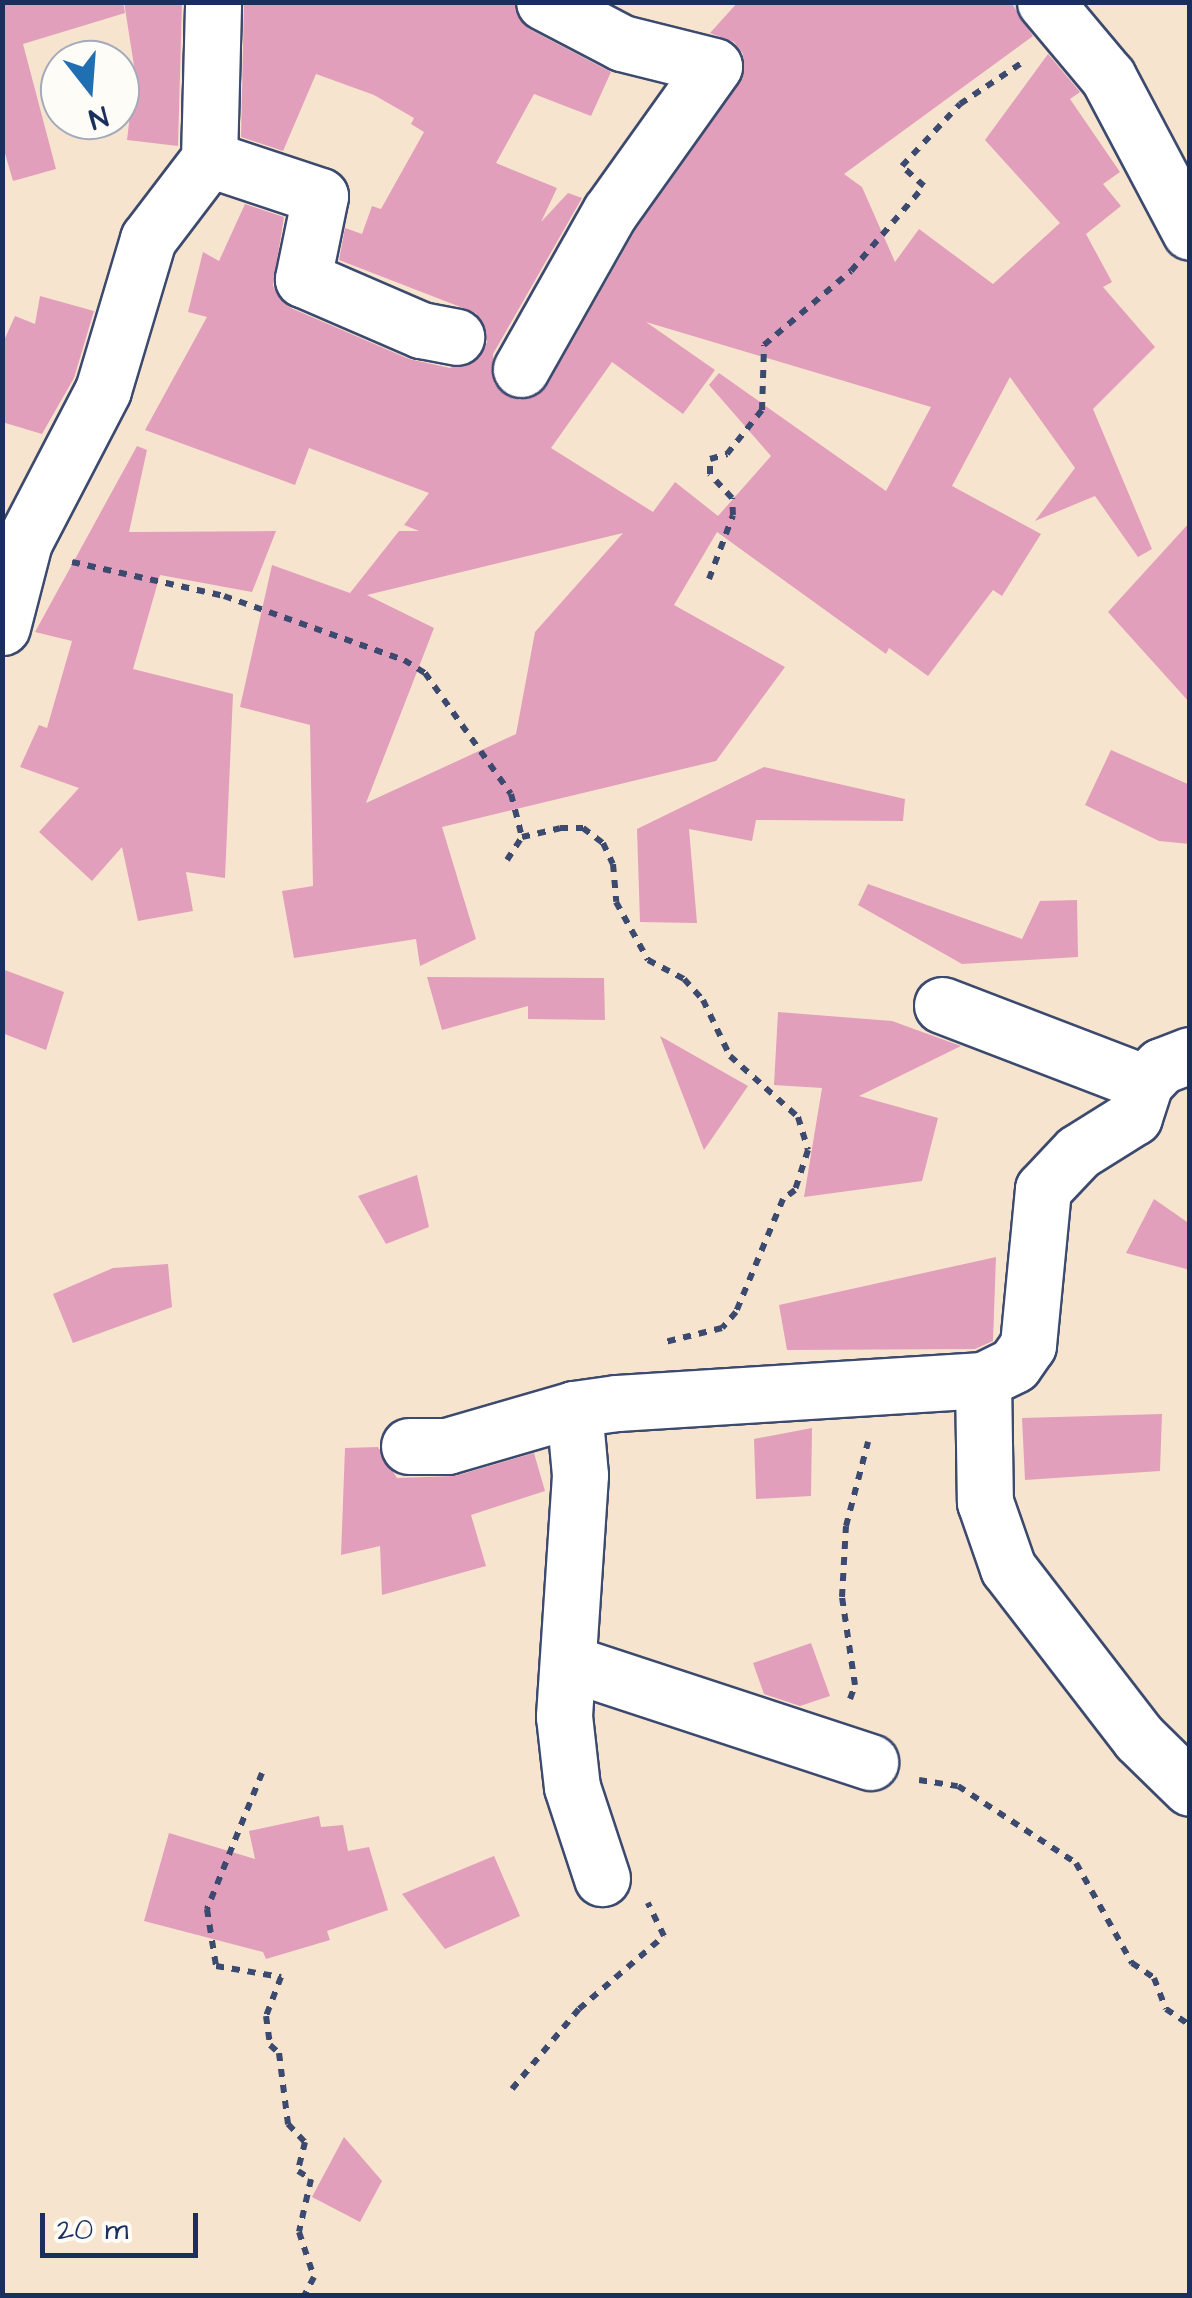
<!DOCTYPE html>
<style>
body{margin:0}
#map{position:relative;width:1192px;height:2298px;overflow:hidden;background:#f7e4ce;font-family:"Architects Daughter",sans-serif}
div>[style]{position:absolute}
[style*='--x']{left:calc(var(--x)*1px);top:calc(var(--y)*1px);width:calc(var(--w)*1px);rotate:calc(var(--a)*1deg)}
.building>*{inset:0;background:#e29fbc}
.path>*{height:6px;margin-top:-3px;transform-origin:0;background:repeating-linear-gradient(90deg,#3c4a6f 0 8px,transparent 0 16px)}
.roads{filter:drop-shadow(2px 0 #3c4a6f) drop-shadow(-2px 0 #3c4a6f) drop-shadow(0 2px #3c4a6f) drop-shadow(0 -2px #3c4a6f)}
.street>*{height:55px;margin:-27.5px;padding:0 27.5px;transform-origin:27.5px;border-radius:27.5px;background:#fff}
span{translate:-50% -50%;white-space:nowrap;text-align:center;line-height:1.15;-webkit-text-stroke:10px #fdfcf7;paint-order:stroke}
.frame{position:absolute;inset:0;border:5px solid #1b2f5e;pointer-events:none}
.north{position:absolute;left:40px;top:40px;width:100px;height:100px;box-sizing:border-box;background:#fdfcf7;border:2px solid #a3aaba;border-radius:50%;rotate:163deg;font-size:28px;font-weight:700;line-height:40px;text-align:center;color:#1b2f5e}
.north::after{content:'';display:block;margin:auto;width:35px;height:45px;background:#1f6fb2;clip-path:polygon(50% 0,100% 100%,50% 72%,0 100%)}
.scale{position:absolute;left:40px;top:2213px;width:158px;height:45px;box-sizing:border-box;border:5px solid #1b2f5e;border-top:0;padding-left:12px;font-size:30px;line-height:35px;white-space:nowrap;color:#1b2f5e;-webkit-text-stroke:8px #fdfcf7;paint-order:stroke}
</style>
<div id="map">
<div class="building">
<div style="clip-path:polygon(2px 2px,123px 2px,125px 13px,23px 44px,56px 169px,13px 181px,2px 143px)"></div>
<div style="clip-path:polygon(124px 2px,182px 2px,178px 146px,127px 140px,135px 72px)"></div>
<div style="clip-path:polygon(evenodd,244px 2px,513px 2px,529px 29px,611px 72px,591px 116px,534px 94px,496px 163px,557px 188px,541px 222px,568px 193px,582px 198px,493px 354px,494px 384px,520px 400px,548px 384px,636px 229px,739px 84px,743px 54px,734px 42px,710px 33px,738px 2px,1011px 2px,1033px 36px,844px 174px,862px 187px,895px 262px,919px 229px,993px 284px,1060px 223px,985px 140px,1048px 54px,1080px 92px,1070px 99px,1120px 172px,1103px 184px,1121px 206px,1086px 234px,1112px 282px,1103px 287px,1155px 347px,1093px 409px,1152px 549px,1138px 557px,1095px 496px,1035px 521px,1075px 468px,1010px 377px,952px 486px,1041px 534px,1002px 596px,993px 590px,928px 676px,889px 648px,886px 654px,717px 532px,674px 605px,785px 667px,716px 761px,442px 827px,476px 939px,420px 966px,416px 939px,294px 958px,282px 891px,313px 886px,310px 725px,240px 707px,272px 565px,350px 593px,399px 531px,419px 531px,404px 525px,429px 493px,309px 448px,295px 485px,145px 430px,207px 317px,188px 312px,203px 252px,219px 261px,245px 204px,284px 217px,273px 286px,291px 308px,409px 359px,450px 368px,479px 358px,487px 342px,476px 313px,339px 260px,345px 228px,362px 234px,372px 206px,381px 209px,424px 132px,411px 124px,414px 118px,374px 95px,316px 74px,283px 151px,241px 137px,244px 2px,646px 322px,931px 407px,886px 491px,719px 373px,709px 385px,771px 456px,718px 516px,675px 482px,653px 512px,551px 448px,612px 362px,683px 414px,715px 370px,646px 322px,244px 2px,623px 533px,535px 632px,516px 734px,366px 803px,434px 628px,367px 595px,623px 533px)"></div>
<div style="clip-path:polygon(40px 296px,94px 311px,74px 378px,42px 434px,2px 422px,2px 345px,15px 316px,35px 324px)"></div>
<div style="clip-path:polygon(137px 446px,147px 450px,129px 532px,276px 531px,252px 592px,160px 575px,133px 669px,233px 694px,225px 878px,186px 872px,193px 911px,138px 921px,122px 847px,92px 881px,39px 832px,79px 788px,20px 767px,39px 725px,47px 728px,72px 641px,35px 632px)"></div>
<div style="clip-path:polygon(1190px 522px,1190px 703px,1108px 612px)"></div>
<div style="clip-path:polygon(1111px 750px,1190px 785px,1190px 844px,1159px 841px,1085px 805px)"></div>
<div style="clip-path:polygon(764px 767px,905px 799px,903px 821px,756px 820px,752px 841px,689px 829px,697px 923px,640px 922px,637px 829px)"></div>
<div style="clip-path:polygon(868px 884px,1022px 939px,1040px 901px,1077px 900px,1078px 957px,962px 964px,858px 905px)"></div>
<div style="clip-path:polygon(2px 969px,64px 992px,46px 1050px,2px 1033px)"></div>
<div style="clip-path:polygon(427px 977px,604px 978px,605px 1020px,528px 1019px,528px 1006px,442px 1030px)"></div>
<div style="clip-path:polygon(778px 1012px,892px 1021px,961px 1046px,859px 1096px,938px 1118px,922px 1181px,804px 1197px,822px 1088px,774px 1085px)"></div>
<div style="clip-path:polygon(660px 1036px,748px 1086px,704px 1150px)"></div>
<div style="clip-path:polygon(417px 1175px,429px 1227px,386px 1244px,358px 1196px)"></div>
<div style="clip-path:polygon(1154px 1199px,1190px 1224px,1190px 1270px,1126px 1253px)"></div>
<div style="clip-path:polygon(996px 1257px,993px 1341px,975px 1349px,787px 1350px,779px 1305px)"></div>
<div style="clip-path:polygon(168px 1264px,172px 1307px,73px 1343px,53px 1294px,113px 1268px)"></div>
<div style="clip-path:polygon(1162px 1414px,1160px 1471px,1025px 1480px,1022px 1418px)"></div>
<div style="clip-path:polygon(812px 1428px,811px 1496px,756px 1499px,754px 1439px)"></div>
<div style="clip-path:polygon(378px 1447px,397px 1478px,455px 1476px,534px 1453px,545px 1491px,471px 1515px,486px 1566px,382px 1595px,380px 1546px,341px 1555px,345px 1448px)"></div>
<div style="clip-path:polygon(811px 1643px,830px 1696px,800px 1706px,764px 1694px,753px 1663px)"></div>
<div style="clip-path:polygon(319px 1816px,321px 1827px,343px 1825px,348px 1851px,369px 1847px,388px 1910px,327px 1931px,330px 1940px,266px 1959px,263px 1952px,144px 1921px,169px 1833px,255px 1859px,249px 1831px)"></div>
<div style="clip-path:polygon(494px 1856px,520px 1916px,445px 1949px,402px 1894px)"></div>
<div style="clip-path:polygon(344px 2137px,382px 2181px,360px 2222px,312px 2197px)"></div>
</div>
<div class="path">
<div style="--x:72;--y:562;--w:156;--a:12.6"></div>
<div style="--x:224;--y:596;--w:191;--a:19.6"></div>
<div style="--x:404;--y:660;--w:25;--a:32"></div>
<div style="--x:425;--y:673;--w:148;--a:54.6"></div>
<div style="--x:511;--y:794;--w:44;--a:75.7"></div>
<div style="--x:709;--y:579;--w:68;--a:-69.4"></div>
<div style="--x:733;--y:515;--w:17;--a:-93"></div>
<div style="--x:732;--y:498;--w:33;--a:-133"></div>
<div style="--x:710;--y:474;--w:15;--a:-90"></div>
<div style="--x:710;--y:459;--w:18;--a:-16"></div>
<div style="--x:727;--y:454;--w:56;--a:-51.5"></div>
<div style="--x:762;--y:410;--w:65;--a:-88.2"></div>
<div style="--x:764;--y:345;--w:114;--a:-40.4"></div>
<div style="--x:851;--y:271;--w:112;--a:-49.3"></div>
<div style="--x:924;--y:186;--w:30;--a:-138"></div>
<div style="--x:902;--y:166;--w:85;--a:-46.9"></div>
<div style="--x:960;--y:104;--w:76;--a:-33.7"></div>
<div style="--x:507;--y:860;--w:27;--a:-57"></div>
<div style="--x:522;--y:837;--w:39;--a:-13"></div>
<div style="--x:560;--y:828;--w:23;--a:0"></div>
<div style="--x:583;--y:828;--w:25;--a:37"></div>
<div style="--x:603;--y:843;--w:23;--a:65"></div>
<div style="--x:613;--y:864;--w:38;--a:85"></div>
<div style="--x:616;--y:902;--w:66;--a:61.1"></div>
<div style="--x:648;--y:960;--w:41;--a:27.8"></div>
<div style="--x:684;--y:979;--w:28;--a:48"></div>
<div style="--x:703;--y:1000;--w:62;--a:64.3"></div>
<div style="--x:730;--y:1056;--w:91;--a:41.9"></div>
<div style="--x:798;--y:1117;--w:34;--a:73"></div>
<div style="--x:808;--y:1150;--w:42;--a:108"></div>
<div style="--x:795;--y:1190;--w:15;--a:143"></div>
<div style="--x:783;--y:1199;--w:122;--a:112.6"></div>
<div style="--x:736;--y:1312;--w:21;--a:131"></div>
<div style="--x:722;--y:1328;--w:63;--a:166.2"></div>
<div style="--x:850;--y:1699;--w:15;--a:-70"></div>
<div style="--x:855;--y:1685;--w:89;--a:-98.4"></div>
<div style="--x:842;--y:1597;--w:71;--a:-86.8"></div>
<div style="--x:846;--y:1526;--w:87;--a:-75.3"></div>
<div style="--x:262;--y:1773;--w:147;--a:112"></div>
<div style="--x:207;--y:1909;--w:58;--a:81"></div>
<div style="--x:216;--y:1966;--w:66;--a:9.6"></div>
<div style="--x:281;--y:1977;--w:42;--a:111"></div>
<div style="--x:266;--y:2016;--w:29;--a:82"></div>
<div style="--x:270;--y:2045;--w:12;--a:42"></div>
<div style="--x:279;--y:2053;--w:72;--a:82.8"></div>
<div style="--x:288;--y:2124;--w:25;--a:47"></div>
<div style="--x:305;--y:2142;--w:30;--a:104"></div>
<div style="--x:298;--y:2171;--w:15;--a:32"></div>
<div style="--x:311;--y:2179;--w:54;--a:102.8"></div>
<div style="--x:299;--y:2232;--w:47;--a:71.6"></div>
<div style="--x:314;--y:2277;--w:21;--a:118"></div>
<div style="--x:919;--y:1780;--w:39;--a:9"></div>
<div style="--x:958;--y:1786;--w:141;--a:33.1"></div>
<div style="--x:1076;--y:1863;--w:115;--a:60.8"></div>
<div style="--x:1132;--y:1963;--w:27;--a:34"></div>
<div style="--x:1154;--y:1978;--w:33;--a:69"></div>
<div style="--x:1166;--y:2009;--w:29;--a:34"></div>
<div style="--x:512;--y:2089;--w:104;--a:-50.1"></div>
<div style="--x:579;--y:2009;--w:112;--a:-40.7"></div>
<div style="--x:664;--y:1936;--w:37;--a:-116"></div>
</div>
<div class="roads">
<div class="street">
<div style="--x:1045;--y:2;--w:98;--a:50"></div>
<div style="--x:1108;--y:77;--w:175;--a:62.1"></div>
<div style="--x:209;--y:159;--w:117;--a:18.4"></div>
<div style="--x:320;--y:196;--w:85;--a:101.6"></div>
<div style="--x:303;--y:279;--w:129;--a:23.4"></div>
<div style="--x:421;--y:330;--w:36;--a:11"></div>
<div style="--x:521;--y:369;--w:180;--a:-60.5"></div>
<div style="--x:610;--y:212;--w:179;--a:-54.5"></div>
<div style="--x:714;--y:66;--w:95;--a:-166"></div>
<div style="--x:622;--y:43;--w:88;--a:-152.3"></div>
<div style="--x:2;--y:627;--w:88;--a:-75.5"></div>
<div style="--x:24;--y:542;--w:171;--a:-62.5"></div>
<div style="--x:103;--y:390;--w:158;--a:-73.4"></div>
<div style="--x:148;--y:239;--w:101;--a:-52.7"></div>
<div style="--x:209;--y:159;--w:157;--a:-88.5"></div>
<div style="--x:942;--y:1005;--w:217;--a:21"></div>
<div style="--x:1190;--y:1055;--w:31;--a:159"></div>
<div style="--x:1161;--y:1066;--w:23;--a:133"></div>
<div style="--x:1145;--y:1083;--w:36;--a:108"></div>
<div style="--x:1134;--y:1117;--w:66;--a:148"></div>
<div style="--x:1078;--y:1152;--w:51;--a:133.4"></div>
<div style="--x:1043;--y:1189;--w:157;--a:95.5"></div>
<div style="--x:1028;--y:1345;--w:24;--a:125"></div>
<div style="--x:1014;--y:1365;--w:34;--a:154"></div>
<div style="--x:983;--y:1380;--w:122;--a:89.1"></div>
<div style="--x:985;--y:1502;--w:70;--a:70.8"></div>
<div style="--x:1008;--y:1568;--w:215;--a:52.4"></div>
<div style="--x:1139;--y:1738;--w:71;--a:44.4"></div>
<div style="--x:574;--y:1409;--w:66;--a:84.8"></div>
<div style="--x:580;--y:1475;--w:242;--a:93.8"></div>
<div style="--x:564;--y:1716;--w:71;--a:83.6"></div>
<div style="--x:572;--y:1787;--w:96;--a:71.8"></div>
<div style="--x:409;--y:1446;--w:38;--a:0"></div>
<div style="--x:447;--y:1446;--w:132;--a:-16.2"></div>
<div style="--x:574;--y:1409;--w:43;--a:-7.9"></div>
<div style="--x:617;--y:1403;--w:367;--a:-3.6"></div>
<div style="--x:572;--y:1664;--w:314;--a:18.2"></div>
</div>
</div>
<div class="frame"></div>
<div class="north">N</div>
<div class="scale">20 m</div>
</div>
